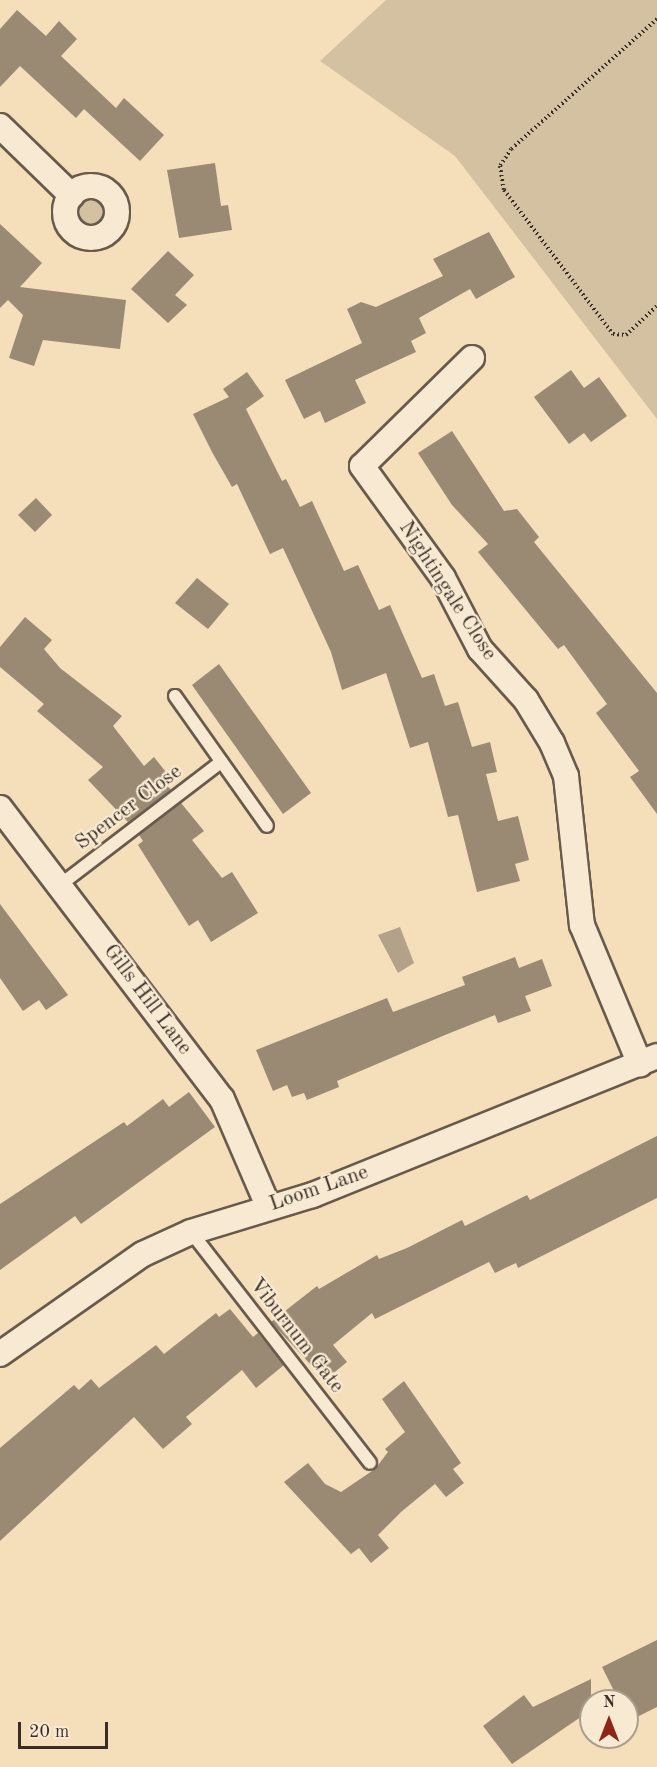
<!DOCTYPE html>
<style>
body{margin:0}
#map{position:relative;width:657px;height:1767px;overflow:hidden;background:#f4dfba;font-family:"Old Standard TT",serif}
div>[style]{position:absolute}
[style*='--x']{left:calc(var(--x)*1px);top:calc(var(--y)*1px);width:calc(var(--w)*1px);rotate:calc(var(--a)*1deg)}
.green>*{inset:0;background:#d4c1a1}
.round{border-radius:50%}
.water>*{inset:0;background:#b4a288}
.building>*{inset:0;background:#9a8a73}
.path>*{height:4px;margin-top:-2px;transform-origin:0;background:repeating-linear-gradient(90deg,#392d27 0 1.5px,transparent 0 4.5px)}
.roads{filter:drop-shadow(2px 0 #685a4c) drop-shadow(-2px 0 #685a4c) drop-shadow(0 2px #685a4c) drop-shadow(0 -2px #685a4c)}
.lane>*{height:12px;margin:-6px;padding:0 6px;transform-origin:6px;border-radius:6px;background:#f8ead2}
.street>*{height:24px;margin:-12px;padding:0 12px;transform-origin:12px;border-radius:12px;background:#f8ead2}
.street>.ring{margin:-12px;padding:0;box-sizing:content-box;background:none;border:24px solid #f8ead2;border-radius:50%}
span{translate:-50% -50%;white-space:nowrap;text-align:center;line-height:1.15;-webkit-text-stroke:4.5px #f8ead2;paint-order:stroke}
.street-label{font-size:21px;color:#392d27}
.north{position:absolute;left:579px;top:1689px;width:60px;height:60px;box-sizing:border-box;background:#f8ead2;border:2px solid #ac9e8e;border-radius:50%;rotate:0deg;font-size:16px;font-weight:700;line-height:24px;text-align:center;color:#392d27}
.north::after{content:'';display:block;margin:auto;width:21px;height:27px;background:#8f2418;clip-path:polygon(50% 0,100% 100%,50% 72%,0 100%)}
.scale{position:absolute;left:18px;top:1722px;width:90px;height:27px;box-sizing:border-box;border:3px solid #392d27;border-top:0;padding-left:8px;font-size:18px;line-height:21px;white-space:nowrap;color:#392d27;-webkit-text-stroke:4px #f8ead2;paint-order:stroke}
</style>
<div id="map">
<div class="green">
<div style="clip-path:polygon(386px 0,657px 0,657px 419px,455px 156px,320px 61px)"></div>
<div class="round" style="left:75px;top:196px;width:36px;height:36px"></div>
</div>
<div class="water">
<div style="clip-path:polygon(400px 927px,414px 963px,398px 973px,378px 935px)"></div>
</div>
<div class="building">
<div style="clip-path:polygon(17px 10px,46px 36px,59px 21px,77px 39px,61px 56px,116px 108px,124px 98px,164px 135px,140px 161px,84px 109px,76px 118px,20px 66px,0 87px,0 29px)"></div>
<div style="clip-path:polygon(215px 163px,221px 206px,228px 205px,232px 230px,179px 238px,167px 170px)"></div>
<div style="clip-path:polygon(0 224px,42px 263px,20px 287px,126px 300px,120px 349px,43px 340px,34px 366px,9px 358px,23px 315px,8px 300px,0 308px)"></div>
<div style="clip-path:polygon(489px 232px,515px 277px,476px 299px,470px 289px,419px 318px,426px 333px,411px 341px,416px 352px,355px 380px,366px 403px,325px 423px,320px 411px,304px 419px,285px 380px,362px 343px,347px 309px,361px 302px,376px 307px,443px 276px,433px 259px)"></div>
<div style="clip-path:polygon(168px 251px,194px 275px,175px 295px,187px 305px,168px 323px,131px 289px)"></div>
<div style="clip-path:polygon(571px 370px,584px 388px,599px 377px,627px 416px,591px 442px,584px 433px,569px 444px,534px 397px)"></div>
<div style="clip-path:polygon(247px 372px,264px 396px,246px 409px,282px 481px,286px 479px,300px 507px,312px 501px,344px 571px,358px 565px,379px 610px,390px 605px,422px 678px,434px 674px,445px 706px,458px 702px,472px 747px,490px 742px,497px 772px,486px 774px,498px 821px,518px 816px,529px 860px,515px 864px,520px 881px,477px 892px,458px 815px,448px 817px,428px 742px,410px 748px,386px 673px,342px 690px,331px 652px,283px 548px,270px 554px,237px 484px,232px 487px,212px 452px,193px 414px,229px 397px,223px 389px)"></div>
<div style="clip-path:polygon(452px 431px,504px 511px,517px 509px,539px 537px,534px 542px,657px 693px,657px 814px,630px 777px,639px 771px,596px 713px,607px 704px,564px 645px,558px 649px,478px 552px,488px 544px,452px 505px,418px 453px)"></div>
<div style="clip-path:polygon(36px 498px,52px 515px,35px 532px,18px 515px)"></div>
<div style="clip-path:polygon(197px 578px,229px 604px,208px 629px,175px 603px)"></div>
<div style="clip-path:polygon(25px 617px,52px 640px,44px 649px,60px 668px,122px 716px,113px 726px,144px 766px,154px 757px,173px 781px,168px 786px,171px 790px,128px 822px,88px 780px,103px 767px,37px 711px,44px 704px,0 667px,0 647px)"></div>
<div style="clip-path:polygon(219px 664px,311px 793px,283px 814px,192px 685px)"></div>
<div style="clip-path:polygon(181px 803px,204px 831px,192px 840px,222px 878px,232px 872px,258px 913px,211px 942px,198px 920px,189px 926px,138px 845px,143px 841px,139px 835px)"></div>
<div style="clip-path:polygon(0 904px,68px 995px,46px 1010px,39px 1000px,23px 1011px,0 978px)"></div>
<div style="clip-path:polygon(515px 957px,519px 968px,542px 959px,552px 986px,525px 996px,531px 1011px,498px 1023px,495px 1015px,445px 1035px,337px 1081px,339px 1087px,307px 1100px,304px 1093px,292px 1097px,287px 1085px,273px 1091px,256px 1050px,387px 998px,393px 1012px,465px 985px,462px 977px)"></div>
<div style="clip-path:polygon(189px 1092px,215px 1127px,81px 1224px,75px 1216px,0 1270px,0 1204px,124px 1122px,127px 1126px,163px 1099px,169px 1107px)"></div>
<div style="clip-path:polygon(657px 1136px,657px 1198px,518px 1268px,516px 1263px,495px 1273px,489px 1262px,375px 1319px,372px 1313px,333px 1345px,347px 1362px,325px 1380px,271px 1322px,317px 1286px,319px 1289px,377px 1255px,379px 1259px,407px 1248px,462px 1220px,465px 1226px,527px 1195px,530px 1200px)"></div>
<div style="clip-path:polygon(230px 1309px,253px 1337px,258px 1333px,284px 1365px,256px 1388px,242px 1370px,186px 1417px,192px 1424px,163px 1449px,134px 1417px,0 1541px,0 1448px,74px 1385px,79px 1390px,91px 1379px,99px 1388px,156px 1345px,164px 1354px,216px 1313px,219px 1317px)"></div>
<div style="clip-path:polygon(404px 1381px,461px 1463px,453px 1469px,464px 1483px,446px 1497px,435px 1484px,401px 1512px,378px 1535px,389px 1548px,371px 1563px,359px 1548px,351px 1554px,284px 1482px,308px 1463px,325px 1484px,341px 1492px,375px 1469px,388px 1452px,385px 1449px,405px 1432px,382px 1399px)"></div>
<div style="clip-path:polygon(657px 1640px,657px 1707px,629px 1721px,627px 1701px,619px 1701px,602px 1667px)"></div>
<div style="clip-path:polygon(591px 1679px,591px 1710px,512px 1764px,483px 1726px,524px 1695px,533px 1707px)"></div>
</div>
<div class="path">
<div style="--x:657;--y:19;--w:195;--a:138.3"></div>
<div style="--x:511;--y:149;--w:20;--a:123"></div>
<div style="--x:500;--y:166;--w:24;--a:81"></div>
<div style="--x:504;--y:190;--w:181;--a:52.9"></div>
<div style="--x:613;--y:334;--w:13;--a:4"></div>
<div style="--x:626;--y:335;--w:42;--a:-43.1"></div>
</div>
<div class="roads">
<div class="lane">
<div style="--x:175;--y:696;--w:159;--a:54.7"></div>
<div style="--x:60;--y:885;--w:203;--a:-37.4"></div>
<div style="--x:191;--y:1232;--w:292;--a:52.2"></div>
</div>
<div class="street">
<div style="--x:0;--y:126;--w:100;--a:44.2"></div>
<div class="ring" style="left:65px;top:186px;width:28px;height:28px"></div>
<div style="--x:472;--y:358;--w:154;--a:135.5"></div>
<div style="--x:362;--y:466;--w:138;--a:54.1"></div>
<div style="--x:443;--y:578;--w:80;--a:62.5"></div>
<div style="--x:480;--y:649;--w:69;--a:48"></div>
<div style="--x:526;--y:700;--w:50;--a:58.8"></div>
<div style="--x:552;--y:743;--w:36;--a:67"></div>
<div style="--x:566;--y:776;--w:150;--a:83.9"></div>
<div style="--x:582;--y:925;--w:151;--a:67.4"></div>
<div style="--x:0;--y:808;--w:366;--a:52.7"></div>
<div style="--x:222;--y:1099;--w:116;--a:66.7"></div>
<div style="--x:0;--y:1354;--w:174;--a:-35"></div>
<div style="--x:143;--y:1254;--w:53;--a:-24.6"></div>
<div style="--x:191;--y:1232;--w:127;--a:-16.9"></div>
<div style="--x:313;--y:1195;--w:371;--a:-22"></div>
</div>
</div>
<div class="street-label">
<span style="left:447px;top:591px;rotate:57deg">Nightingale Close</span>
<span style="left:129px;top:808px;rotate:-37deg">Spencer Close</span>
<span style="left:147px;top:1000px;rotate:53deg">Gills Hill Lane</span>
<span style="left:319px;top:1189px;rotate:-19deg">Loom Lane</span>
<span style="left:296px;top:1336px;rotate:52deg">Viburnum Gate</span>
</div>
<div class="north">N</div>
<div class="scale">20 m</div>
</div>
